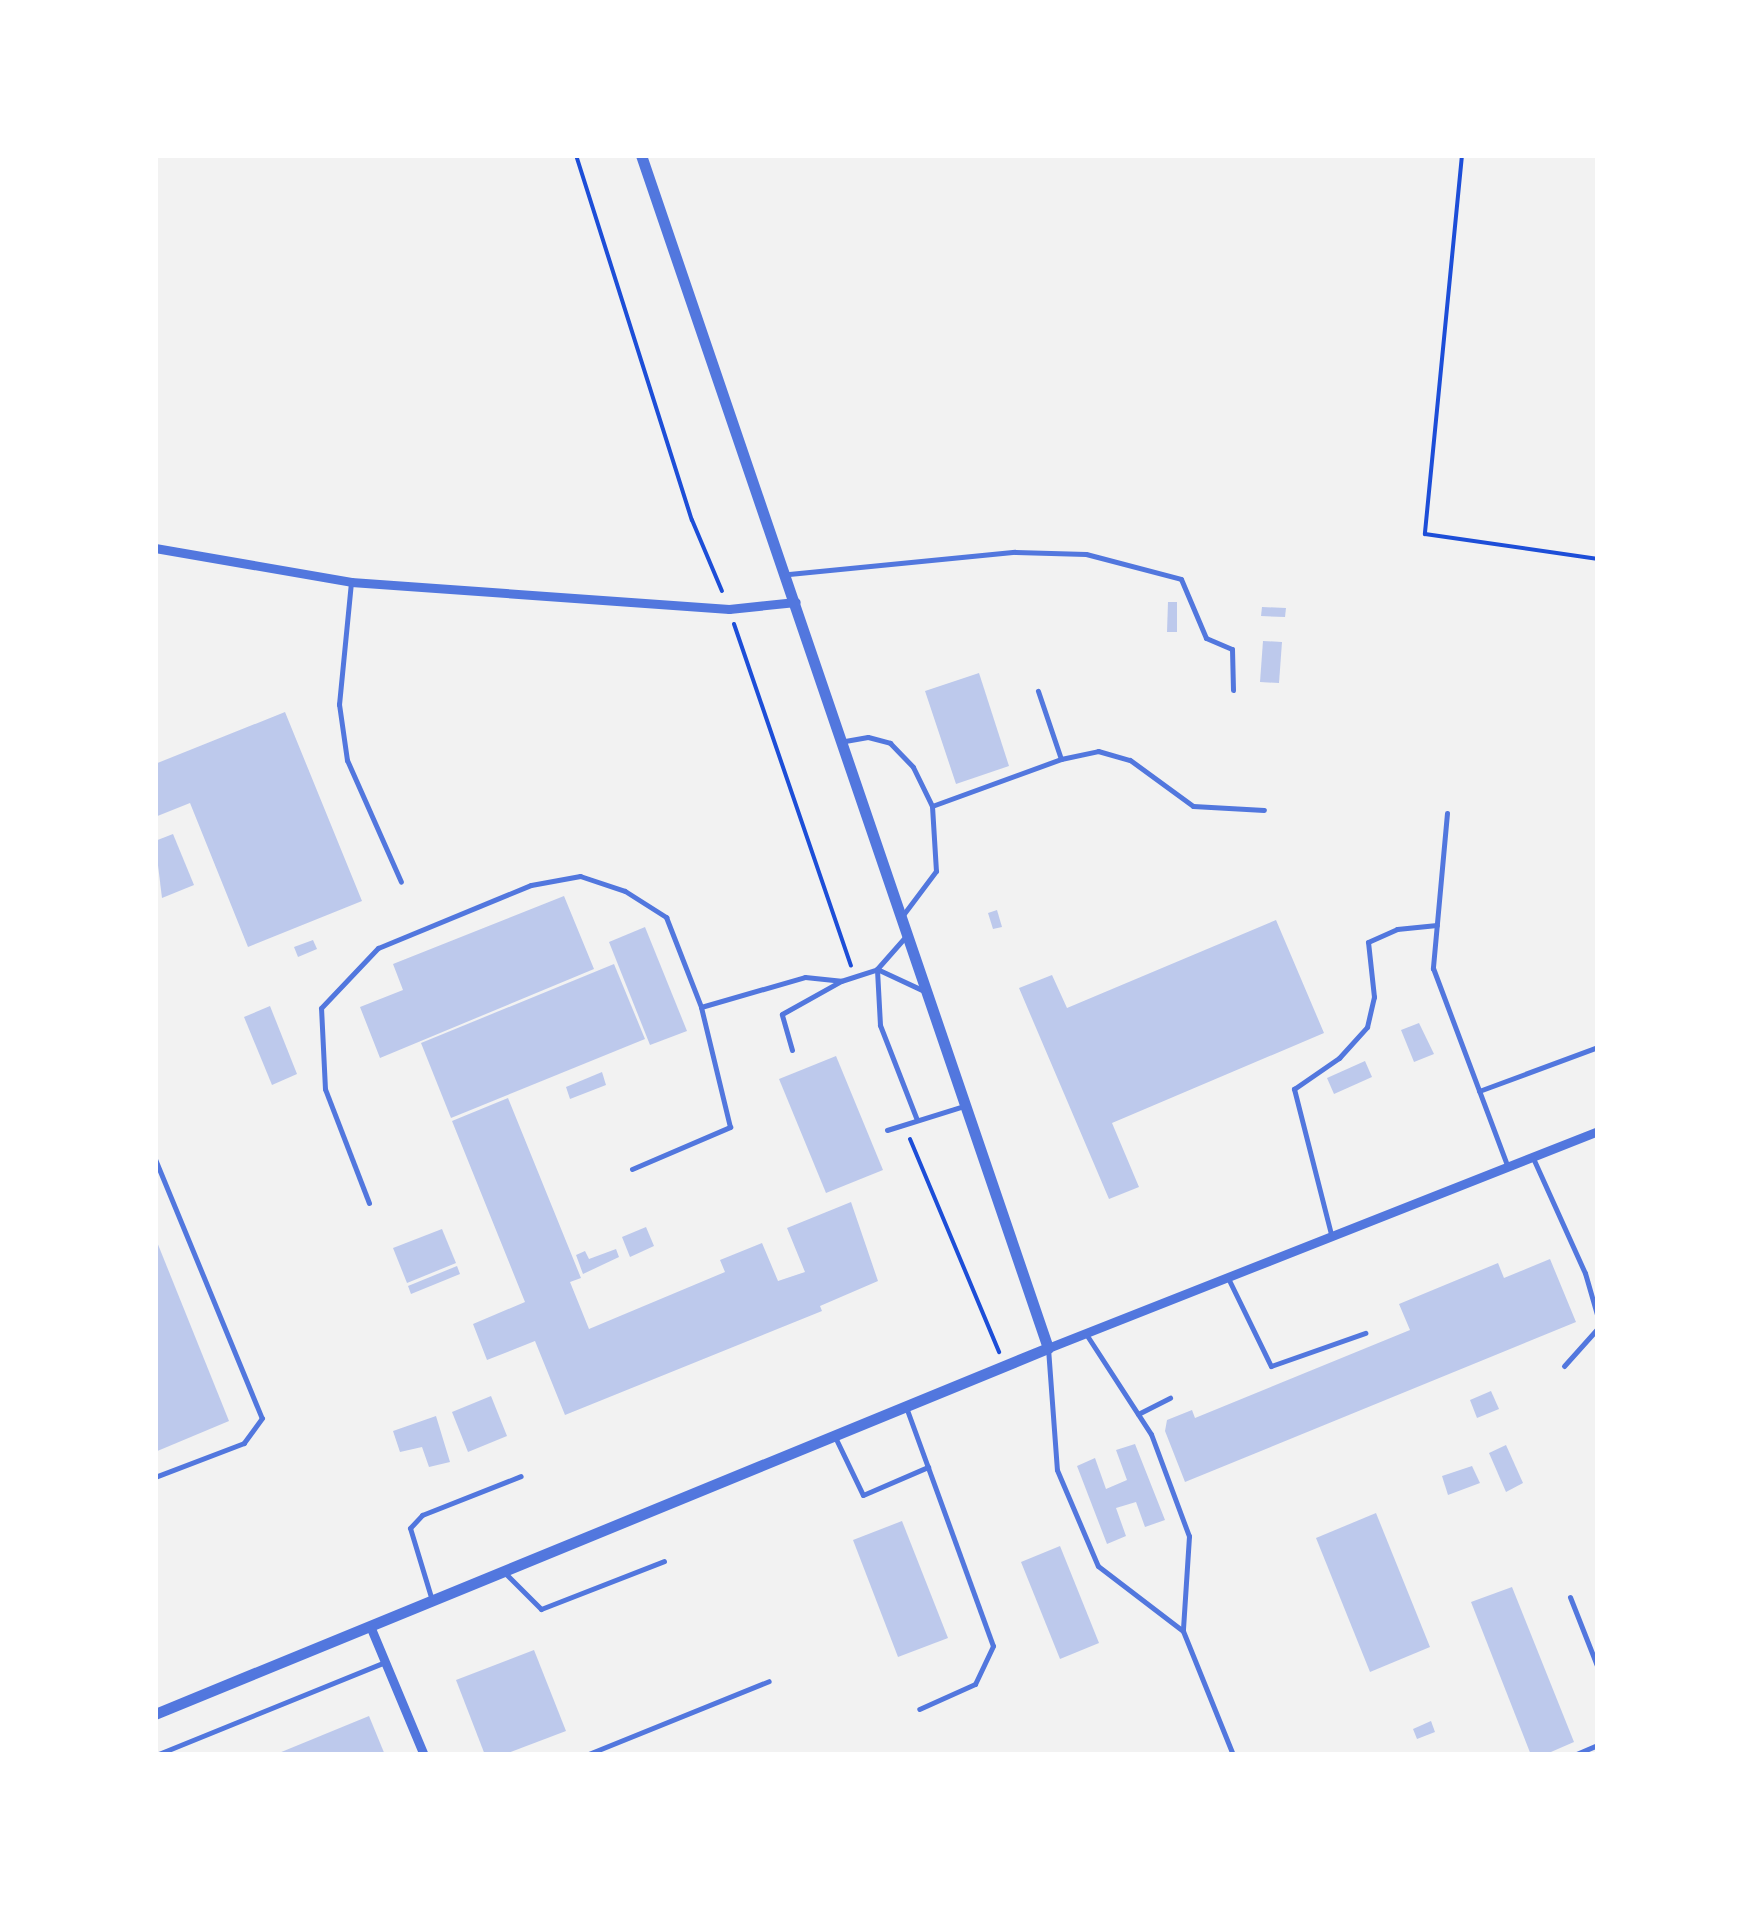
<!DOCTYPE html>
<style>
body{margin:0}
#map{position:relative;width:1753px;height:1910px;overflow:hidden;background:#f2f2f2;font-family:"Noto Sans",sans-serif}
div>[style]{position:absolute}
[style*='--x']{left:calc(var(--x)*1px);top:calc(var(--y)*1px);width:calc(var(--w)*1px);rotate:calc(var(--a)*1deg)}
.building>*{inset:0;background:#bdc9ec}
.path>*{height:4px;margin:-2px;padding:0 2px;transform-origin:2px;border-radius:2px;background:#1d4ed8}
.service>*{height:5px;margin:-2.5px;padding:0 2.5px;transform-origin:2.5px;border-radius:2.5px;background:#5277de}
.minor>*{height:9px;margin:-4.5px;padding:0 4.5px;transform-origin:4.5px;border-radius:4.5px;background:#5277de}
.tertiary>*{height:11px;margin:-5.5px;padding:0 5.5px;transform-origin:5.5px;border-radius:5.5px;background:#5277de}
span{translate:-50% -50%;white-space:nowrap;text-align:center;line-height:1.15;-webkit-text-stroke:10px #fff;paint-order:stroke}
.frame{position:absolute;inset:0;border:158px solid #fff;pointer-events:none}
</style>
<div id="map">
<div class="building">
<div style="clip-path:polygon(1168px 602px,1177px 602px,1177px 632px,1167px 632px)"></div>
<div style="clip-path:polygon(1262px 607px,1286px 608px,1285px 617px,1261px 616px)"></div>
<div style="clip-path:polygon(1263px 641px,1282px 642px,1279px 683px,1260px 682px)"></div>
<div style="clip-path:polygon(979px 673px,1009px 766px,956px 784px,925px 691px)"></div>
<div style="clip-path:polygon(285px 712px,362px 901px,248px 947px,190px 803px,155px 817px,155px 764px)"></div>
<div style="clip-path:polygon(173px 834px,194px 885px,162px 898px,155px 841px)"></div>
<div style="clip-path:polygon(564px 896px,594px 969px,380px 1058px,360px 1007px,403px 990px,393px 964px)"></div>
<div style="clip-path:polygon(997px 910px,1002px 927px,993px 929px,988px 913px)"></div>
<div style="clip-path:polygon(1276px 920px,1324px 1033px,1112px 1123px,1139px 1187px,1109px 1199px,1019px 988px,1052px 975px,1067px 1008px)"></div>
<div style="clip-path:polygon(645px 927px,687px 1031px,650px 1045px,609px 942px)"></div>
<div style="clip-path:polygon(313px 940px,317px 949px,298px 957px,294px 947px)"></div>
<div style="clip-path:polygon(614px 964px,645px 1039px,451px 1118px,421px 1043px)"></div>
<div style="clip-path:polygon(270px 1006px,297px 1074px,272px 1085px,244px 1017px)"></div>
<div style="clip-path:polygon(1419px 1023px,1434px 1054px,1414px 1062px,1401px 1030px)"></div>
<div style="clip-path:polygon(836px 1056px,883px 1170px,826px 1193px,779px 1079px)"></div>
<div style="clip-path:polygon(1365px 1061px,1372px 1077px,1334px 1094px,1327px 1078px)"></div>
<div style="clip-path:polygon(602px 1072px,606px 1085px,570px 1099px,566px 1087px)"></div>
<div style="clip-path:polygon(508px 1098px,581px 1278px,570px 1282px,589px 1329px,725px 1272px,720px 1260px,762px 1243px,778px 1281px,805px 1272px,787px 1228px,851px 1202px,878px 1281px,820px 1306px,822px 1311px,565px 1415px,535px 1341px,487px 1360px,473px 1324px,525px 1302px,452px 1121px)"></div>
<div style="clip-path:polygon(646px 1227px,654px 1246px,630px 1257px,622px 1237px)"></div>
<div style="clip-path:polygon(442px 1229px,456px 1263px,407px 1283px,393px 1248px)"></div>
<div style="clip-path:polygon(155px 1237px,229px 1421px,155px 1452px)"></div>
<div style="clip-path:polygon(616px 1249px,619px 1257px,583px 1274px,576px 1255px,585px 1251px,589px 1259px)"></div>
<div style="clip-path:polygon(1550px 1259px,1576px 1322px,1185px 1482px,1165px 1431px,1167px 1420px,1192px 1410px,1195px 1418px,1410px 1330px,1399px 1304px,1498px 1263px,1504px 1278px)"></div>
<div style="clip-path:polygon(457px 1266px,460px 1274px,411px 1294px,408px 1286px)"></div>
<div style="clip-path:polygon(1491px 1391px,1499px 1409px,1477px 1418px,1470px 1400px)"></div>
<div style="clip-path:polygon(491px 1396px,507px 1436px,468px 1452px,452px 1412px)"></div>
<div style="clip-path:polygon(436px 1416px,450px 1462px,429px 1467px,422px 1447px,400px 1452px,393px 1431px)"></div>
<div style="clip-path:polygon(1135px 1444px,1165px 1520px,1145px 1527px,1136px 1502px,1116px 1508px,1126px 1536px,1107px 1544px,1077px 1466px,1095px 1458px,1106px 1489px,1127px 1480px,1116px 1450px)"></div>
<div style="clip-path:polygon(1506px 1445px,1523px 1483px,1506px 1492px,1489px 1453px)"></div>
<div style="clip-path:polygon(1472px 1466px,1480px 1483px,1448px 1495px,1442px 1476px)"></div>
<div style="clip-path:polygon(1376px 1513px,1430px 1647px,1370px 1672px,1316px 1538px)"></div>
<div style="clip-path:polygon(902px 1521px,948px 1638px,898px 1657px,853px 1540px)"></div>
<div style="clip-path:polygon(1060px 1546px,1099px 1643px,1060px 1659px,1021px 1562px)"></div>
<div style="clip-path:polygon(1512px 1587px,1574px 1742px,1544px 1755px,1531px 1755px,1471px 1602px)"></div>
<div style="clip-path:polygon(534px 1650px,566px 1731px,503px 1755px,485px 1755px,456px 1680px)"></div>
<div style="clip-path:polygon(369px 1716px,385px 1755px,274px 1755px)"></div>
<div style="clip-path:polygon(1431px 1721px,1435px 1732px,1417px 1739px,1413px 1729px)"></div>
</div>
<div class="path">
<div style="--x:576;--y:155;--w:383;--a:72.4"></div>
<div style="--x:692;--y:520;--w:77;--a:67.1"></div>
<div style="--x:1462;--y:155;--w:381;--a:95.6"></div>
<div style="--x:1425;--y:534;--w:175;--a:8.2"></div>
<div style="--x:734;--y:624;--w:361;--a:71.1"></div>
<div style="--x:910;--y:1139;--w:231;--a:67.3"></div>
</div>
<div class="service">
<div style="--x:789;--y:574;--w:227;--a:-5.6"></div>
<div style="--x:1015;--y:552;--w:71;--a:1.6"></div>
<div style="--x:1086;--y:554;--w:98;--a:14.7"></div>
<div style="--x:1181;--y:579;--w:64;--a:67"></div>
<div style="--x:1206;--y:638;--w:28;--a:23"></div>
<div style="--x:1232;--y:649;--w:41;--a:88.6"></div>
<div style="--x:351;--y:582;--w:123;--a:95.6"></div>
<div style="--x:339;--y:704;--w:57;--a:81.9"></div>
<div style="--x:347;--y:760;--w:133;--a:66.1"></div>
<div style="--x:845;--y:741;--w:23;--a:-10"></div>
<div style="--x:868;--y:737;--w:23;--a:15"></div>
<div style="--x:890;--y:743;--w:33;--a:46"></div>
<div style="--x:913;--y:767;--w:43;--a:64"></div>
<div style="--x:932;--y:806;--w:65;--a:86.5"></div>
<div style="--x:936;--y:871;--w:55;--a:126.9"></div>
<div style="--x:1061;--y:759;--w:38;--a:-12"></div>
<div style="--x:1098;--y:751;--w:33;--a:16"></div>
<div style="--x:1130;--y:760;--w:78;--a:36.1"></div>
<div style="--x:1193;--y:806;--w:71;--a:3.2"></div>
<div style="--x:932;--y:806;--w:137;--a:-20"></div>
<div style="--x:1061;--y:759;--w:72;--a:-108.7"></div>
<div style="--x:1447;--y:813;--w:156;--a:95.2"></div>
<div style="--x:1433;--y:968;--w:210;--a:69.4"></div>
<div style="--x:792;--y:1050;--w:37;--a:-106"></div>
<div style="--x:782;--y:1014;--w:68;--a:-29.2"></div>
<div style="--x:841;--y:981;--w:38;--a:-18"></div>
<div style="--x:877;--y:969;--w:45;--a:-48.6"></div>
<div style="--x:1479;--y:1091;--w:127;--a:-20.3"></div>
<div style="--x:917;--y:1120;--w:102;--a:-111.3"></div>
<div style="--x:880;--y:1025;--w:56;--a:-93.1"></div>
<div style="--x:877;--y:969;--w:50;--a:25"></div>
<div style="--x:887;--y:1130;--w:81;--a:-17.3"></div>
<div style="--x:1533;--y:1158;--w:126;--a:65.7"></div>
<div style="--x:1585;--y:1273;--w:47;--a:73.9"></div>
<div style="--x:155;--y:1159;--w:280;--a:67.6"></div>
<div style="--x:262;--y:1418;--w:31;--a:126"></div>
<div style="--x:244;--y:1443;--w:95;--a:159.1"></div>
<div style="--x:632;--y:1169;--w:107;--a:-23.2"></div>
<div style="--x:730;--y:1127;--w:123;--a:-103.6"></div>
<div style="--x:701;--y:1007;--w:108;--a:-16.1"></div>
<div style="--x:805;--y:977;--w:36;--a:6"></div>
<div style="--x:369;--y:1203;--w:122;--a:-111.1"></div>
<div style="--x:325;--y:1089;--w:81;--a:-92.8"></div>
<div style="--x:321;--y:1008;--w:83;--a:-46.5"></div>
<div style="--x:378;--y:948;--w:165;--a:-22.4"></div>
<div style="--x:531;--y:885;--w:50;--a:-10.4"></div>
<div style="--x:580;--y:876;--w:47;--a:18.4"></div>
<div style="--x:625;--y:891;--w:49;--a:32.4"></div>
<div style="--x:666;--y:917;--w:97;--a:68.7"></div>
<div style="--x:1331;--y:1234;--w:150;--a:-104.3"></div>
<div style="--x:1294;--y:1089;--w:55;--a:-34.6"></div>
<div style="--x:1339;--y:1058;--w:42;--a:-47.9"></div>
<div style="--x:1367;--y:1027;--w:31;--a:-77"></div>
<div style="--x:1374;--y:997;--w:55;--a:-96.2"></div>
<div style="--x:1368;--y:942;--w:32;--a:-24"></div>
<div style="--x:1397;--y:929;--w:40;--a:-5.7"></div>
<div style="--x:1228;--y:1278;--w:98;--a:64"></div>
<div style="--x:1271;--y:1366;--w:100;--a:-19.3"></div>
<div style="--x:1086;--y:1334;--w:119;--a:57"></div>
<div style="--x:1151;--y:1434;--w:109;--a:69.6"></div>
<div style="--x:1189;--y:1536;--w:94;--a:93.7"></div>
<div style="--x:1048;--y:1348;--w:122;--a:85.8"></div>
<div style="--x:1057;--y:1470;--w:104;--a:66.9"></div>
<div style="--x:1098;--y:1566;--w:107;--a:37.4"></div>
<div style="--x:1183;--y:1631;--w:134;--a:68"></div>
<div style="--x:1564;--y:1366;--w:51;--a:-48.2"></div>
<div style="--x:906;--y:1407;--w:254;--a:70"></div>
<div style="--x:993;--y:1646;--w:42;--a:115.3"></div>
<div style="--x:975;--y:1684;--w:61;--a:155.9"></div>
<div style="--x:1138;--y:1414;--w:36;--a:-27"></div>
<div style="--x:836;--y:1439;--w:62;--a:64.3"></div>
<div style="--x:863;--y:1495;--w:71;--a:-23.3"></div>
<div style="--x:505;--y:1573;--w:51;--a:45"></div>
<div style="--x:541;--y:1609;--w:132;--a:-21.3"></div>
<div style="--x:431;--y:1597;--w:72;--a:-106.9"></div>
<div style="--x:410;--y:1528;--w:18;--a:-47"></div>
<div style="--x:422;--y:1515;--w:106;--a:-21.5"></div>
<div style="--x:1570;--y:1597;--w:76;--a:68.5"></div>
<div style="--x:156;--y:1755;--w:247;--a:-22.1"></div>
<div style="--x:586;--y:1755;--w:197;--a:-22"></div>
<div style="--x:1574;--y:1755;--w:26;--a:-23"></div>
</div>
<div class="minor">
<div style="--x:155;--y:548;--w:199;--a:9.8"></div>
<div style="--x:351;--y:582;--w:379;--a:4.1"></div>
<div style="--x:729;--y:609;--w:67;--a:-6"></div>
<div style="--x:1048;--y:1348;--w:591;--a:-21.53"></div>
<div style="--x:370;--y:1626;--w:140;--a:67.3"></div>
</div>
<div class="tertiary">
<div style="--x:155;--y:1714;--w:965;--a:-22.29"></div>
<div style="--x:1048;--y:1348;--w:1261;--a:-108.84"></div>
</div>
<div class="frame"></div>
</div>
